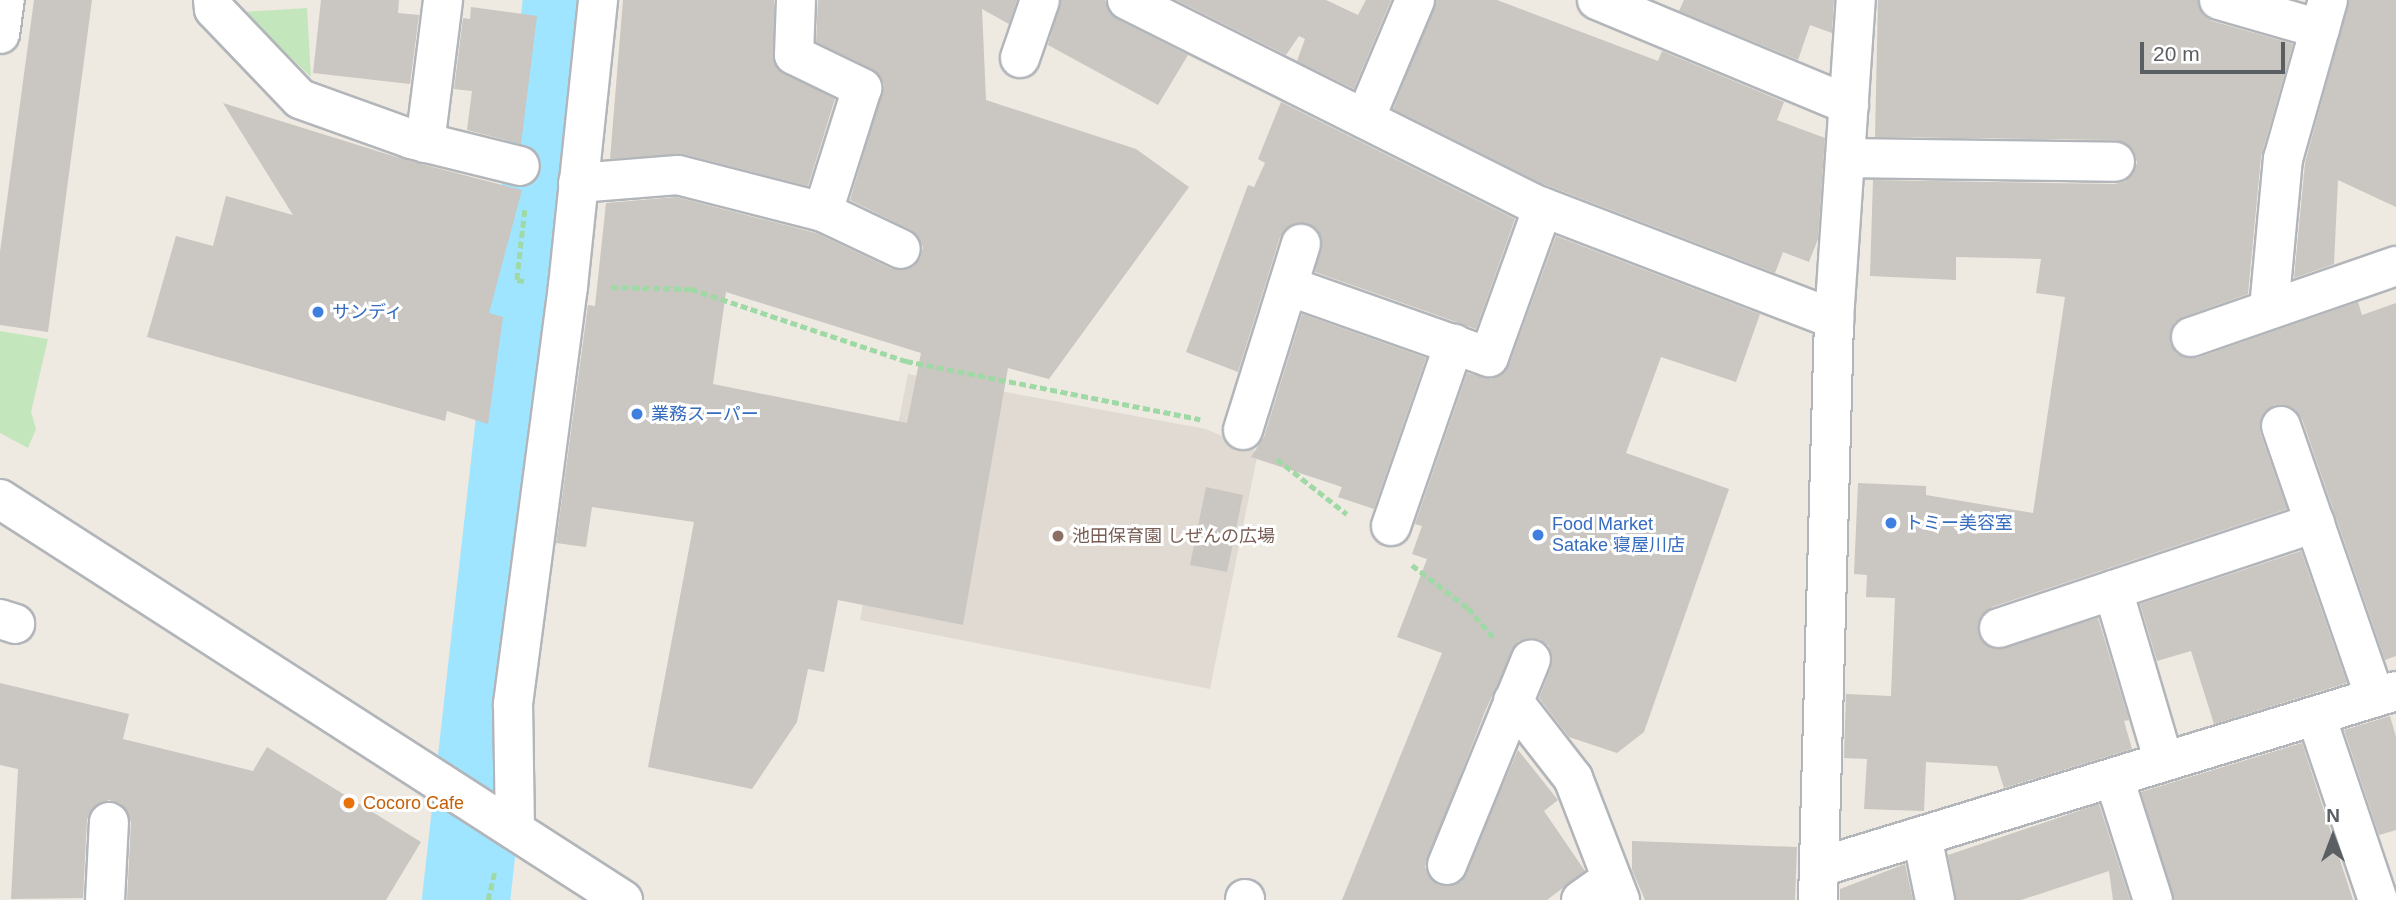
<!DOCTYPE html>
<meta charset="utf-8">
<style>
body{margin:0}
#map{position:relative;width:2396px;height:900px;overflow:hidden;background:#eee9e1;font-family:Helvetica,"Noto Sans JP",sans-serif}
div>[style]{position:absolute}
[style*='--x']{left:calc(var(--x)*1px);top:calc(var(--y)*1px);width:calc(var(--w)*1px);rotate:calc(var(--a)*1deg)}
.education>*{inset:0;background:#e0dad2}
.green>*{inset:0;background:#c4e6bd}
.river>*{height:88px;margin:-44px;padding:0 44px;transform-origin:44px;border-radius:44px;background:#a0e5ff}
.building>*{inset:0;background:#cac6c1}
.path>*{height:4.5px;margin-top:-2.25px;transform-origin:0;background:repeating-linear-gradient(90deg,#9fd9a5 0 7px,transparent 0 10.5px)}
.roads{filter:drop-shadow(2px 0 #b2b6ba) drop-shadow(-2px 0 #b2b6ba) drop-shadow(0 2px #b2b6ba) drop-shadow(0 -2px #b2b6ba)}
.minor>*{height:38px;margin:-19px;padding:0 19px;transform-origin:19px;border-radius:19px;background:#fff}
.dots>*{width:19px;height:19px;translate:-50% -50%;box-sizing:border-box;border:4px solid #fff;border-radius:50%}
span{translate:-50% -50%;white-space:nowrap;text-align:center;line-height:1.15;-webkit-text-stroke:6px #fff;paint-order:stroke}
.shop-label{font-size:18px;color:#366cbe}
.left{translate:0 -50%;text-align:left}
.education-label{font-size:18px;color:#785e54}
.food-label{font-size:18px;color:#c56008}
.north{position:absolute;left:2298px;top:802px;width:70px;height:70px;-webkit-text-stroke:5px #fff;paint-order:stroke;rotate:0deg;font-size:19px;font-weight:700;line-height:28px;text-align:center;color:#5a5f63}
.north::after{content:'';display:block;margin:auto;width:24px;height:32px;background:#5a5f63;clip-path:polygon(50% 0,100% 100%,50% 72%,0 100%)}
.scale{position:absolute;left:2140px;top:42px;width:145px;height:32px;box-sizing:border-box;border:4px solid #5a5f63;border-top:0;padding-left:9px;font-size:21px;line-height:24px;white-space:nowrap;color:#5a5f63;-webkit-text-stroke:5px #fff;paint-order:stroke}
</style>
<div id="map">
<div class="education">
<div style="clip-path:polygon(908px 374px,1206px 429px,1258px 452px,1210px 689px,860px 620px)"></div>
</div>
<div class="green">
<div style="clip-path:polygon(307px 8px,311px 77px,242px 12px)"></div>
<div style="clip-path:polygon(0 331px,48px 339px,31px 412px,36px 429px,28px 448px,0 433px)"></div>
</div>
<div class="river">
<div style="--x:466;--y:900;--w:906;--a:-83.6"></div>
</div>
<div class="building">
<div style="clip-path:polygon(34px 0,92px 0,48px 332px,0 325px,0 252px)"></div>
<div style="clip-path:polygon(321px 0,399px 0,398px 13px,419px 15px,410px 84px,313px 73px)"></div>
<div style="clip-path:polygon(623px 0,774px 0,776px 67px,835px 99px,808px 186px,683px 154px,610px 159px)"></div>
<div style="clip-path:polygon(evenodd,818px 0,1017px 0,1009px 24px,982px 9px,986px 100px,1136px 149px,1189px 187px,1049px 379px,1008px 368px,963px 625px,838px 600px,824px 672px,808px 669px,797px 722px,752px 789px,648px 767px,694px 522px,592px 507px,586px 547px,556px 543px,588px 305px,595px 306px,606px 203px,676px 197px,816px 233px,892px 269px,913px 267px,920px 259px,923px 247px,911px 230px,850px 200px,884px 85px,872px 69px,816px 42px,818px 0,726px 292px,921px 353px,907px 423px,713px 384px,726px 292px)"></div>
<div style="clip-path:polygon(1061px 0,1105px 0,1117px 19px,1188px 55px,1158px 105px,1048px 45px)"></div>
<div style="clip-path:polygon(1176px 0,1326px 0,1358px 15px,1366px 0,1391px 0,1354px 89px,1297px 61px,1305px 39px,1299px 36px,1286px 55px)"></div>
<div style="clip-path:polygon(1436px 0,1497px 0,1658px 61px,1662px 51px,1784px 102px,1777px 120px,1825px 138px,1818px 239px,1809px 262px,1783px 252px,1775px 273px,1541px 183px,1393px 109px)"></div>
<div style="clip-path:polygon(1684px 0,1834px 0,1832px 33px,1810px 25px,1798px 60px,1679px 11px)"></div>
<div style="clip-path:polygon(1878px 0,2198px 0,2203px 15px,2212px 21px,2293px 44px,2261px 157px,2248px 294px,2183px 317px,2174px 323px,2170px 343px,2177px 354px,2197px 358px,2358px 302px,2362px 315px,2396px 303px,2396px 656px,2385px 660px,2302px 419px,2295px 409px,2275px 405px,2264px 412px,2260px 432px,2287px 509px,1992px 607px,1978px 623px,1979px 636px,1995px 649px,2098px 618px,2129px 720px,2124px 721px,2132px 749px,2004px 788px,1997px 766px,1926px 762px,1924px 811px,1864px 809px,1867px 759px,1844px 758px,1846px 694px,1891px 696px,1895px 598px,1866px 597px,1867px 575px,1854px 574px,1858px 483px,1926px 486px,1926px 495px,2033px 513px,2065px 297px,2036px 293px,2041px 259px,1956px 257px,1956px 280px,1870px 276px,1873px 180px,2115px 184px,2126px 181px,2137px 163px,2134px 151px,2115px 140px,1875px 137px)"></div>
<div style="clip-path:polygon(2349px 0,2396px 0,2396px 207px,2338px 180px,2334px 264px,2294px 278px,2305px 163px)"></div>
<div style="clip-path:polygon(471px 7px,537px 16px,521px 144px,467px 130px,472px 91px,454px 89px,463px 18px,470px 19px)"></div>
<div style="clip-path:polygon(1281px 102px,1515px 219px,1476px 329px,1315px 272px,1322px 239px,1317px 229px,1297px 223px,1280px 237px,1238px 372px,1186px 352px,1248px 185px,1254px 187px,1265px 163px,1258px 159px)"></div>
<div style="clip-path:polygon(223px 103px,406px 160px,522px 190px,489px 313px,503px 317px,488px 424px,447px 411px,445px 421px,147px 337px,176px 236px,213px 246px,226px 196px,293px 215px)"></div>
<div style="clip-path:polygon(1556px 236px,1760px 314px,1736px 382px,1661px 357px,1626px 453px,1729px 489px,1644px 732px,1617px 753px,1569px 737px,1539px 698px,1551px 667px,1549px 646px,1539px 639px,1518px 641px,1486px 709px,1425px 867px,1438px 885px,1461px 882px,1518px 750px,1558px 800px,1544px 811px,1585px 871px,1547px 900px,1342px 900px,1442px 653px,1397px 637px,1427px 559px,1412px 554px,1422px 526px,1415px 524px,1467px 373px,1492px 379px,1509px 365px)"></div>
<div style="clip-path:polygon(1302px 314px,1426px 358px,1374px 509px,1338px 497px,1342px 487px,1251px 457px,1264px 437px)"></div>
<div style="clip-path:polygon(1206px 487px,1243px 495px,1227px 572px,1190px 565px)"></div>
<div style="clip-path:polygon(2301px 551px,2347px 683px,2214px 724px,2191px 651px,2157px 661px,2140px 604px)"></div>
<div style="clip-path:polygon(0 683px,129px 714px,123px 739px,253px 771px,267px 747px,421px 842px,386px 900px,127px 900px,131px 822px,121px 804px,109px 800px,91px 810px,87px 820px,83px 898px,11px 899px,18px 769px,0 765px)"></div>
<div style="clip-path:polygon(2390px 716px,2396px 737px,2396px 830px,2379px 835px,2344px 730px)"></div>
<div style="clip-path:polygon(2302px 743px,2353px 900px,2174px 900px,2141px 792px)"></div>
<div style="clip-path:polygon(2099px 804px,2130px 900px,2113px 900px,2109px 871px,2021px 900px,1956px 900px,1948px 855px)"></div>
<div style="clip-path:polygon(1632px 841px,1797px 847px,1795px 900px,1645px 900px,1632px 870px)"></div>
<div style="clip-path:polygon(1905px 864px,1913px 900px,1840px 900px,1840px 889px)"></div>
</div>
<div class="path">
<div style="--x:525;--y:210;--w:70;--a:96.5"></div>
<div style="--x:517;--y:280;--w:8;--a:7"></div>
<div style="--x:611;--y:287;--w:80;--a:1.4"></div>
<div style="--x:691;--y:289;--w:227;--a:18.5"></div>
<div style="--x:906;--y:361;--w:300;--a:11.2"></div>
<div style="--x:1277;--y:459;--w:89;--a:38.2"></div>
<div style="--x:1412;--y:565;--w:71;--a:37.5"></div>
<div style="--x:1468;--y:608;--w:40;--a:49"></div>
<div style="--x:488;--y:900;--w:28;--a:-77"></div>
</div>
<div class="roads">
<div class="minor">
<div style="--x:213;--y:0;--w:9;--a:84"></div>
<div style="--x:214;--y:9;--w:124;--a:46.3"></div>
<div style="--x:300;--y:99;--w:118;--a:19.8"></div>
<div style="--x:411;--y:139;--w:112;--a:13.9"></div>
<div style="--x:796;--y:0;--w:55;--a:92.1"></div>
<div style="--x:794;--y:55;--w:76;--a:25.9"></div>
<div style="--x:862;--y:88;--w:130;--a:107.5"></div>
<div style="--x:1127;--y:0;--w:453;--a:26.6"></div>
<div style="--x:1532;--y:203;--w:324;--a:21"></div>
<div style="--x:1597;--y:0;--w:273;--a:22.6"></div>
<div style="--x:2219;--y:0;--w:105;--a:16"></div>
<div style="--x:0;--y:34;--w:34;--a:-82"></div>
<div style="--x:1020;--y:58;--w:61;--a:-71"></div>
<div style="--x:1365;--y:119;--w:129;--a:-67.2"></div>
<div style="--x:425;--y:143;--w:144;--a:-82.8"></div>
<div style="--x:1845;--y:158;--w:270;--a:0.8"></div>
<div style="--x:578;--y:183;--w:100;--a:-4.6"></div>
<div style="--x:678;--y:175;--w:150;--a:14.3"></div>
<div style="--x:823;--y:212;--w:86;--a:25.4"></div>
<div style="--x:1288;--y:286;--w:213;--a:19.5"></div>
<div style="--x:1489;--y:357;--w:159;--a:-70.2"></div>
<div style="--x:2269;--y:309;--w:151;--a:-84.7"></div>
<div style="--x:2283;--y:159;--w:165;--a:-74.2"></div>
<div style="--x:2191;--y:337;--w:217;--a:-19.1"></div>
<div style="--x:2281;--y:426;--w:287;--a:70.9"></div>
<div style="--x:1243;--y:430;--w:195;--a:-72.7"></div>
<div style="--x:0;--y:499;--w:741;--a:32.77"></div>
<div style="--x:1391;--y:526;--w:193;--a:-70.9"></div>
<div style="--x:2113;--y:590;--w:179;--a:73.5"></div>
<div style="--x:0;--y:619;--w:16;--a:18"></div>
<div style="--x:1999;--y:628;--w:333;--a:-18.4"></div>
<div style="--x:1513;--y:701;--w:98;--a:52.1"></div>
<div style="--x:1573;--y:778;--w:131;--a:68.9"></div>
<div style="--x:2316;--y:716;--w:194;--a:71.4"></div>
<div style="--x:2114;--y:778;--w:128;--a:72.3"></div>
<div style="--x:515;--y:830;--w:126;--a:-90.9"></div>
<div style="--x:513;--y:704;--w:422;--a:-82.5"></div>
<div style="--x:568;--y:286;--w:288;--a:-84"></div>
<div style="--x:1922;--y:836;--w:65;--a:78.5"></div>
<div style="--x:1447;--y:865;--w:222;--a:-67.8"></div>
<div style="--x:1820;--y:867;--w:602;--a:-16.99"></div>
<div style="--x:1245;--y:899;--w:1;--a:90"></div>
<div style="--x:105;--y:900;--w:78;--a:-87.1"></div>
<div style="--x:1581;--y:900;--w:35;--a:-35"></div>
<div style="--x:1818;--y:900;--w:581;--a:-88.42"></div>
<div style="--x:1834;--y:319;--w:320;--a:-86.1"></div>
</div>
</div>
<div class="dots">
<div style="left:318px;top:312px;background:#3f7fe0"></div>
<div style="left:637px;top:414px;background:#3f7fe0"></div>
<div style="left:1891px;top:523px;background:#3f7fe0"></div>
<div style="left:1538px;top:535px;background:#3f7fe0"></div>
<div style="left:1058px;top:536px;background:#8d6e63"></div>
<div style="left:349px;top:803px;background:#e8710a"></div>
</div>
<div class="shop-label">
<span class="left" style="left:332px;top:312px">サンディ</span>
<span class="left" style="left:651px;top:414px">業務スーパー</span>
<span class="left" style="left:1905px;top:523px">トミー美容室</span>
<span class="left" style="left:1552px;top:535px">Food Market<br>Satake 寝屋川店</span>
</div>
<div class="education-label">
<span class="left" style="left:1072px;top:536px">池田保育園 しぜんの広場</span>
</div>
<div class="food-label">
<span class="left" style="left:363px;top:803px">Cocoro Cafe</span>
</div>
<div class="north">N</div>
<div class="scale">20 m</div>
</div>
